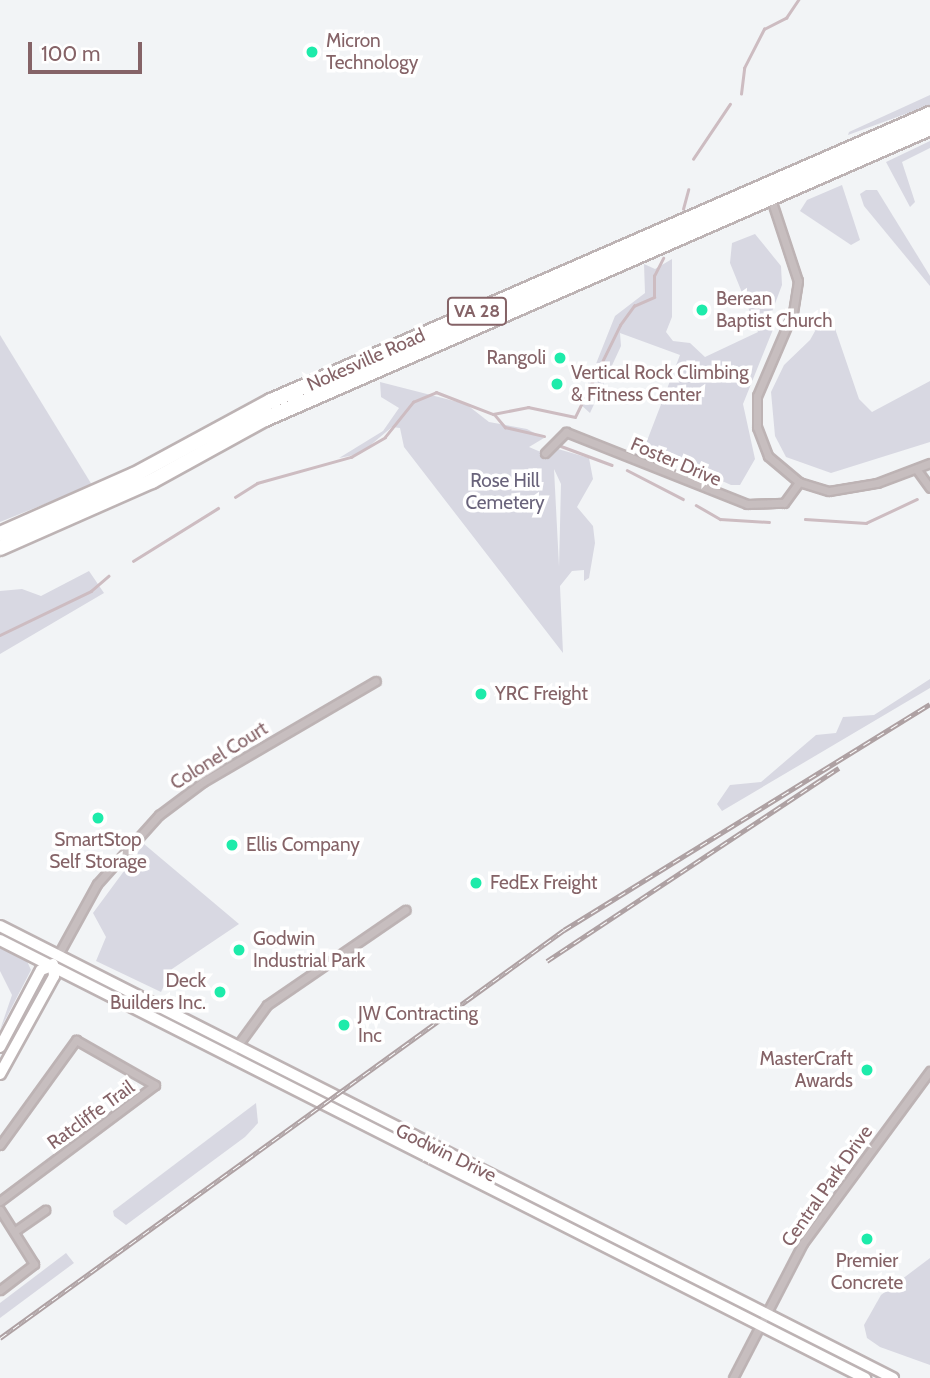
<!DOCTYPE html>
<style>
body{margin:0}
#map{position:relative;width:930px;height:1378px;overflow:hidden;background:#f2f4f6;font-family:Cabin,sans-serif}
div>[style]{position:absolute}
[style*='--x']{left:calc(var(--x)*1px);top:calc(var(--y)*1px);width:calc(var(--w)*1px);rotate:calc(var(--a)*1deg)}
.green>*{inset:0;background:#d8d8e2}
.stream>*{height:2.5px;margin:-1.25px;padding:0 1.25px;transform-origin:1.25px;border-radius:1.25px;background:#cdbcc1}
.roads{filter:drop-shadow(2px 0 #bdb3b4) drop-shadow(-2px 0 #bdb3b4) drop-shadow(0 2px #bdb3b4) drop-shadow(0 -2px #bdb3b4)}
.street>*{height:7px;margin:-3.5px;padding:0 3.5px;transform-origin:3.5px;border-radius:3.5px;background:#c7bebf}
.secondary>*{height:10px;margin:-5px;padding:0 5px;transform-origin:5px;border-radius:5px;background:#fff}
.highway>*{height:14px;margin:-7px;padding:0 7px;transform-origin:7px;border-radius:7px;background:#fff}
.rail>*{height:5px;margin-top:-2.5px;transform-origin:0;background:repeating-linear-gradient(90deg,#fff 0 8px,#aea1a3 0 16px);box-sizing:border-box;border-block:2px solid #aea1a3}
.dots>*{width:19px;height:19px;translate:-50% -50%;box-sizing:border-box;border:4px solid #fff;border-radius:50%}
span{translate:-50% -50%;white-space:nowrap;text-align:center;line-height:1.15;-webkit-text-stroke:7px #fff;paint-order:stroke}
.shield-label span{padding:2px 5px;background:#fff;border:2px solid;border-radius:5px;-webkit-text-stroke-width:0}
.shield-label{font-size:18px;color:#856367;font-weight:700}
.poi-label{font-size:19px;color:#856367}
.left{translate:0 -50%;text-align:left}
.right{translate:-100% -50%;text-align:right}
.street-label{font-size:19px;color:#856367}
.park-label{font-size:19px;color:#69637b}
.scale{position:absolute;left:28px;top:42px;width:114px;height:32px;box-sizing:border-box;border:4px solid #856367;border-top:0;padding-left:9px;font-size:21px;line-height:24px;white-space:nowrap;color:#856367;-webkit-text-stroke:5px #fff;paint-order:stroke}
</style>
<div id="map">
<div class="green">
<div style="clip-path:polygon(930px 95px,930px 105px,848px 135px,849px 132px)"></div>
<div style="clip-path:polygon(930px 141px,930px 148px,902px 162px,915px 202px,910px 207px,886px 162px)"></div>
<div style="clip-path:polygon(842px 185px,860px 240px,851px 245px,800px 211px,807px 200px)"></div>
<div style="clip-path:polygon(866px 190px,877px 190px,930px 276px,930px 286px,864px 206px,860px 194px)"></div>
<div style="clip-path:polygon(755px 234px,781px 266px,782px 285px,770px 317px,774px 327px,743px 404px,755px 459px,740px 485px,731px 485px,645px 446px,680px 355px,620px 333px,621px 346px,590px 413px,580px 404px,615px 316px,645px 293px,644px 264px,655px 269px,672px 259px,672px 317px,666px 332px,673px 341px,690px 343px,705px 357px,758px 332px,730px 263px,732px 243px)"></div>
<div style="clip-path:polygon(828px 308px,859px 399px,872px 412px,930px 381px,930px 442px,831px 473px,786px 457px,775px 436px,771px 392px,784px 365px,810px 340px)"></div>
<div style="clip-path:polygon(0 335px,92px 485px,0 522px)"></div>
<div style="clip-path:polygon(evenodd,380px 382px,466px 404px,489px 422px,527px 429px,544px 438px,529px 447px,550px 456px,558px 449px,589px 458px,593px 479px,577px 507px,593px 526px,595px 543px,589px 578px,584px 581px,584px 570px,572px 571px,560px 586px,563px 653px,404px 447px,400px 428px,392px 427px,360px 454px,339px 458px,383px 431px,399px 408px,381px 397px,380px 382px,554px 469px,561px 484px,559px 567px,559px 566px,554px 469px)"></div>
<div style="clip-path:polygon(89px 571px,104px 593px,0 654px,0 591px,22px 589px,41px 596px)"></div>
<div style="clip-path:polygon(930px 679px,930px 688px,722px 811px,717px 804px,730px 785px,761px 782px,816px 735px,836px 733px,843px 717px,874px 715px)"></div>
<div style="clip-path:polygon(144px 844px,239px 924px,172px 969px,161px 992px,96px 961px,106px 937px,93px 913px)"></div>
<div style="clip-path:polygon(0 948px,27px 961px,31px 970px,0 1030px,12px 995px,0 971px)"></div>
<div style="clip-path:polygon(256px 1103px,258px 1123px,245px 1137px,126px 1225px,114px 1216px,113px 1211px)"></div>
<div style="clip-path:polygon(66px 1253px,74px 1263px,0 1318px,0 1303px)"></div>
<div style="clip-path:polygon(930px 1258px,930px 1365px,880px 1347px,867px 1338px,864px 1325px,881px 1295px)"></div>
</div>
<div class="stream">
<div style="--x:741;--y:94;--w:26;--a:-83"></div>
<div style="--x:744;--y:68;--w:44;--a:-62.9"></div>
<div style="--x:764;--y:29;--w:25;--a:-27"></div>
<div style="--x:786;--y:18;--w:22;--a:-56"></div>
<div style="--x:693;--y:159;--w:66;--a:-56.1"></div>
<div style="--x:683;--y:209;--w:20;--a:-75"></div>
<div style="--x:495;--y:415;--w:16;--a:50"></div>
<div style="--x:505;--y:427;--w:40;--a:13"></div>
<div style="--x:561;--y:446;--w:54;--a:20.4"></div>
<div style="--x:627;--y:470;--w:63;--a:27.4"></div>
<div style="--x:235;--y:497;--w:26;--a:-32"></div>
<div style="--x:257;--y:483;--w:98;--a:-15.5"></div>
<div style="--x:351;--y:457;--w:39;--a:-30"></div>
<div style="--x:385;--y:437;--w:45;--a:-51.3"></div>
<div style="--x:413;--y:402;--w:25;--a:-23"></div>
<div style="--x:436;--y:392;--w:61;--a:21.1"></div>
<div style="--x:493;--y:414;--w:36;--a:-11"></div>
<div style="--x:528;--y:407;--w:48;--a:12"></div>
<div style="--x:575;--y:417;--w:102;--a:-63.9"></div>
<div style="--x:620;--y:325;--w:24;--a:-54"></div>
<div style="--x:634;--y:306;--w:22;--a:-24"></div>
<div style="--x:654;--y:297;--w:21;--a:-90"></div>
<div style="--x:654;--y:276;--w:20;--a:-63"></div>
<div style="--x:696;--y:505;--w:28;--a:30"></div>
<div style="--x:720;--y:519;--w:49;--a:3.5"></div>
<div style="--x:805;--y:519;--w:61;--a:3.8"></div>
<div style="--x:866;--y:523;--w:56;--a:-25.2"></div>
<div style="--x:133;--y:561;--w:100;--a:-31.9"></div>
<div style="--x:0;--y:635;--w:101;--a:-25.8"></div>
<div style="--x:91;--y:591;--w:23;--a:-41"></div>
</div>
<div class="roads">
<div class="street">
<div style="--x:770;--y:196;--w:89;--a:71.8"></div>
<div style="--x:798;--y:281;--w:31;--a:99"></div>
<div style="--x:793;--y:312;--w:91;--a:113.2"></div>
<div style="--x:757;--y:396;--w:31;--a:90"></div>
<div style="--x:757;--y:427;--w:31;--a:69"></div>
<div style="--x:768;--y:456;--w:40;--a:40"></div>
<div style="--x:799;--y:482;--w:31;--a:17"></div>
<div style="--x:829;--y:491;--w:49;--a:-9.5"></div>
<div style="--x:877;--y:483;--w:57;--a:-20.7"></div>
<div style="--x:545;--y:453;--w:30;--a:-45"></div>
<div style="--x:566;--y:432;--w:195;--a:21.7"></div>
<div style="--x:747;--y:504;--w:37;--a:-2"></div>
<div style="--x:784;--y:503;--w:26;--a:-54"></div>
<div style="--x:917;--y:470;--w:22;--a:54"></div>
<div style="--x:58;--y:955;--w:81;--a:-61.2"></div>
<div style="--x:97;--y:884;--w:93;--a:-48.1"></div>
<div style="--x:159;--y:815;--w:55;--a:-36.9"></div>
<div style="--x:203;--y:782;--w:200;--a:-30.3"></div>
<div style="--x:229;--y:1057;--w:64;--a:-53.8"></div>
<div style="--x:267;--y:1005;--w:168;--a:-34.5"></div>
<div style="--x:0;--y:1145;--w:130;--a:-54.1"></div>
<div style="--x:76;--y:1040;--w:91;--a:29.7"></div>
<div style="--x:155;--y:1085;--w:194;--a:143.2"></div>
<div style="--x:0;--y:1210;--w:64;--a:57.8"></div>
<div style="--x:34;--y:1264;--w:43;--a:142.6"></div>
<div style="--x:15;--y:1231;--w:37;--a:-35"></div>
<div style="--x:733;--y:1378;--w:152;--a:-62.6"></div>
<div style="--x:803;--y:1243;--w:214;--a:-53.6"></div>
</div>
<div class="secondary">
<div style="--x:0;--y:926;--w:1001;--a:26.85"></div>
<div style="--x:0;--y:940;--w:970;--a:26.86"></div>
<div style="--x:0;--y:1047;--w:87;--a:-62"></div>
<div style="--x:41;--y:970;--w:12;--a:-20"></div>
<div style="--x:0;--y:1074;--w:112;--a:-61.1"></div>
<div style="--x:54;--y:976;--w:12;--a:-95"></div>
</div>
<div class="highway">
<div style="--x:0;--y:534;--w:146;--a:-23.8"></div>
<div style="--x:134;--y:475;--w:156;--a:-28.4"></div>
<div style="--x:271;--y:401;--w:719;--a:-23.53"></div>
<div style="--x:0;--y:548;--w:166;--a:-23.8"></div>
<div style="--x:152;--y:481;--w:129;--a:-28.8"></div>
<div style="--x:265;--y:419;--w:726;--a:-23.63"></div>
</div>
</div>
<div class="rail">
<div style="--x:547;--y:961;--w:350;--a:-33.5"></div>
<div style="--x:0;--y:1338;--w:696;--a:-35.88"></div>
<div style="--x:564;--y:930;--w:430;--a:-31.7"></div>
</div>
<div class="dots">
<div style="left:312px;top:52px;background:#1debaa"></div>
<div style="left:702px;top:310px;background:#1debaa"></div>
<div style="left:560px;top:358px;background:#1debaa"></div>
<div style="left:557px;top:384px;background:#1debaa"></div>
<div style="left:481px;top:694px;background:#1debaa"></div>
<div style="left:98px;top:818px;background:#1debaa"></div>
<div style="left:232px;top:845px;background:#1debaa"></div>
<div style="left:476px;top:883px;background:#1debaa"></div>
<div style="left:239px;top:950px;background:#1debaa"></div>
<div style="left:220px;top:992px;background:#1debaa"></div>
<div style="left:344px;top:1025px;background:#1debaa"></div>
<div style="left:867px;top:1070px;background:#1debaa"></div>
<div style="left:867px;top:1239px;background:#1debaa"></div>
</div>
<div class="shield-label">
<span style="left:477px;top:311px">VA 28</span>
</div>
<div class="poi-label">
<span class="left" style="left:326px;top:52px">Micron<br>Technology</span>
<span class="left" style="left:716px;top:310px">Berean<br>Baptist Church</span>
<span class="right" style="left:546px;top:358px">Rangoli</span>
<span class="left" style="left:571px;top:384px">Vertical Rock Climbing<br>&amp; Fitness Center</span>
<span class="left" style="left:495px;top:694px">YRC Freight</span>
<span style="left:98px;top:851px">SmartStop<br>Self Storage</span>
<span class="left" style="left:246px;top:845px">Ellis Company</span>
<span class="left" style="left:490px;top:883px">FedEx Freight</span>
<span class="left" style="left:253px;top:950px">Godwin<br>Industrial Park</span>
<span class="right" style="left:206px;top:992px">Deck<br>Builders Inc.</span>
<span class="left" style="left:358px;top:1025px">JW Contracting<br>Inc</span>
<span class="right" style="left:853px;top:1070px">MasterCraft<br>Awards</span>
<span style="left:867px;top:1272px">Premier<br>Concrete</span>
</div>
<div class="street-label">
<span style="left:366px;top:360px;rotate:-24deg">Nokesville Road</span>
<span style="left:676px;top:462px;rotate:23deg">Foster Drive</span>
<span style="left:219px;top:756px;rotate:-32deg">Colonel Court</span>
<span style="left:91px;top:1115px;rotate:-36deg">Ratcliffe Trail</span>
<span style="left:446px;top:1153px;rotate:26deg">Godwin Drive</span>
<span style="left:827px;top:1186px;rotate:-55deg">Central Park Drive</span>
</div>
<div class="park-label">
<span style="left:505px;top:492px">Rose Hill<br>Cemetery</span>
</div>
<div class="scale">100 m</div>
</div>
